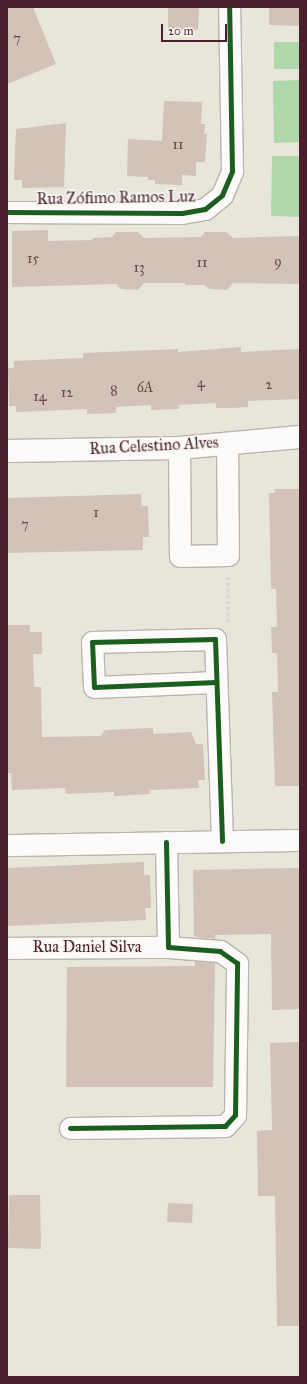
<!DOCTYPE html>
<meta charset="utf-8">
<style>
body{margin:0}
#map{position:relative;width:307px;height:1384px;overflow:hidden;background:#e8e6db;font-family:"IM FELL Great Primer",serif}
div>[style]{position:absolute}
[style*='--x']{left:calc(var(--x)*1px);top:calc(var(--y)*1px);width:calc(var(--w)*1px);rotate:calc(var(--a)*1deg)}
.green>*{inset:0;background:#b0d6ab}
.building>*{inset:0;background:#d2c2b8}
.path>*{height:2.5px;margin-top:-1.25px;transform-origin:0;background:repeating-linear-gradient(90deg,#d6d3d2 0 3px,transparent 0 6px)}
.roads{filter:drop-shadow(1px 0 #b9b4ae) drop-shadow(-1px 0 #b9b4ae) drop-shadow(0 1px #b9b4ae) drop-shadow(0 -1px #b9b4ae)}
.street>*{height:21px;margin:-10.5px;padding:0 10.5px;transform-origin:10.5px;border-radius:10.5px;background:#fcfbfa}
.secondary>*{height:22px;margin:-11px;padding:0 11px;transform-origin:11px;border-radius:11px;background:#fcfbfa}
.cycleway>*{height:5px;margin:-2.5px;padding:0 2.5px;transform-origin:2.5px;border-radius:2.5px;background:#1b5e20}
span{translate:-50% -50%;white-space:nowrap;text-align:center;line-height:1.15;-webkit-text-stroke:3.5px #f6f6f2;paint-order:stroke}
.number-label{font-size:14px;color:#6c484e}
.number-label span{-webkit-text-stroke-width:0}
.street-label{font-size:16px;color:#4a1f2b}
.frame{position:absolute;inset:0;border:8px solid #4a1f2b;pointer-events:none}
.scale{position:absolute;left:161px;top:24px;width:66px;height:18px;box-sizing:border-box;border:2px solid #4a1f2b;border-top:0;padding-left:5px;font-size:12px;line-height:14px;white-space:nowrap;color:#4a1f2b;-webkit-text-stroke:3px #f6f6f2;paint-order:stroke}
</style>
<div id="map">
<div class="green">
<div style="clip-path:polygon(274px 42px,300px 42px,300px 69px,274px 69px)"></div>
<div style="clip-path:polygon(300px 80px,300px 142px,274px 143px,273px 81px)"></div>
<div style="clip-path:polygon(272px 156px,300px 156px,300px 217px,271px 216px)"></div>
</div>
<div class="building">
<div style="clip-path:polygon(7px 7px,33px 7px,56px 64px,7px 84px)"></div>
<div style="clip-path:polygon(168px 7px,199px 7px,198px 30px,168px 30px)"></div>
<div style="clip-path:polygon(269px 7px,300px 7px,300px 26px,269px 25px)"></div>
<div style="clip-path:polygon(164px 101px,202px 102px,201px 124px,205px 124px,204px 134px,207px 134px,205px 162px,196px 162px,196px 176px,182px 175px,182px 185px,155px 184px,155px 180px,148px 180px,148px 177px,127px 176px,128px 139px,162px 141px)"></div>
<div style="clip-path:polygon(66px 123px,64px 187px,22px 188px,22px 180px,14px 180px,16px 129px)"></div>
<div style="clip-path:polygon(48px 230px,48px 241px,93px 240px,92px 238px,112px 237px,116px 232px,138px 232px,144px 238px,201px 237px,205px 232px,226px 232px,233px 238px,300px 236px,300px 284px,233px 283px,227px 290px,210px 289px,204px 285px,185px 285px,185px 283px,144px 283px,138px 290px,121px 289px,116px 284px,12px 287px,12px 231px)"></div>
<div style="clip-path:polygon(241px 347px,241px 352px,300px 349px,300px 399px,248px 401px,248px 407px,231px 408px,216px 408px,216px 403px,179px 405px,179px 409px,151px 410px,151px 405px,116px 407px,116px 413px,87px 414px,87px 409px,16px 412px,16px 406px,9px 406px,8px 368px,14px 368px,14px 361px,83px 358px,83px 353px,178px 349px,178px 352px)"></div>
<div style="clip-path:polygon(274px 489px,300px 489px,300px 786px,275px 786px,272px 692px,278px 692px,277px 653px,272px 653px,271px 627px,277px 627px,276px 589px,271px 589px,269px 493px,275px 493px)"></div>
<div style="clip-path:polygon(141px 494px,142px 506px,148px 506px,149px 537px,143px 537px,143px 550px,7px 553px,7px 498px)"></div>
<div style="clip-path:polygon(7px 625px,30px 625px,30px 632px,42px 632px,42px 654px,33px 654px,34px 687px,41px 687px,42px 737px,101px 736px,105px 730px,153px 728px,153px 734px,191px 732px,196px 744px,203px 744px,205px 780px,198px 780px,199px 788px,150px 790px,150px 794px,114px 796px,114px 792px,66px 794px,65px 788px,12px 790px,11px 773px,7px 773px)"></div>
<div style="clip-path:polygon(144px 862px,144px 875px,150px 875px,151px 908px,145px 908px,146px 920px,7px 926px,7px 868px)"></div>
<div style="clip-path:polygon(300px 868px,300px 1009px,272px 1010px,271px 934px,215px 935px,215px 939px,194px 937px,193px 870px)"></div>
<div style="clip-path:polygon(195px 961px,215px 963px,213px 1087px,66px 1087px,67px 967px,195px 966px)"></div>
<div style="clip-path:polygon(300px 1042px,300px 1326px,277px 1326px,275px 1196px,258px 1196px,257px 1131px,272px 1130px,270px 1043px)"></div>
<div style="clip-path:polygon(9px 1195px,40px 1195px,41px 1249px,8px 1248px)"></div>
<div style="clip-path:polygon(168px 1203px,193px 1204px,192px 1223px,167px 1222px)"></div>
</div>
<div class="path">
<div style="--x:228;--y:622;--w:45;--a:-90"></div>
</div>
<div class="roads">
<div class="street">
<div style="--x:7;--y:212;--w:175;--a:0.3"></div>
<div style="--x:182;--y:213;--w:23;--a:-10"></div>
<div style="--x:205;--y:209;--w:22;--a:-39"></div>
<div style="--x:222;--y:195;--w:26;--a:-67"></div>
<div style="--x:232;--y:171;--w:164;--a:-91"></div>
<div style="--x:179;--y:448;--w:108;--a:89.5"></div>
<div style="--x:180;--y:556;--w:48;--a:-1.2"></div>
<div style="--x:228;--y:555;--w:112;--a:-90.5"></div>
<div style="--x:216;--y:682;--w:122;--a:177.7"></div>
<div style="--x:94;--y:687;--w:45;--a:-92.5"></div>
<div style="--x:92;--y:642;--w:123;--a:-1.4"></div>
<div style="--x:215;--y:639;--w:202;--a:88"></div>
<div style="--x:7;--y:845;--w:293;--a:-1"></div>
<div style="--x:7;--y:948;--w:161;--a:-0.4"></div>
<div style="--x:70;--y:1128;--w:155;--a:-0.7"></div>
<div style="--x:225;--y:1126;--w:15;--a:-48"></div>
<div style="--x:235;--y:1115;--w:152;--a:-89.2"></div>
<div style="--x:237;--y:963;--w:21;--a:-145"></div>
<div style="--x:220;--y:951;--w:52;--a:-175.6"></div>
<div style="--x:168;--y:947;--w:105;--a:-91.1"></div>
</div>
<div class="secondary">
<div style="--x:7;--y:451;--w:172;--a:-1"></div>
<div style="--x:179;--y:448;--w:121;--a:-5.2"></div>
</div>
</div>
<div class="cycleway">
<div style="--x:7;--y:212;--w:175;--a:0.3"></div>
<div style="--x:182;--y:213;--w:23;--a:-10"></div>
<div style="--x:205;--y:209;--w:22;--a:-39"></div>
<div style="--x:222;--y:195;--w:26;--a:-67"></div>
<div style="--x:232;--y:171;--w:164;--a:-91"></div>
<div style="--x:216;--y:682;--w:122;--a:177.7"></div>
<div style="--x:94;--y:687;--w:45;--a:-92.5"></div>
<div style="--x:92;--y:642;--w:123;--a:-1.4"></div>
<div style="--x:215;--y:639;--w:202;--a:88"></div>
<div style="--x:70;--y:1128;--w:155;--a:-0.7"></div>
<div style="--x:225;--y:1126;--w:15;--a:-48"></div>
<div style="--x:235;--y:1115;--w:152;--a:-89.2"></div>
<div style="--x:237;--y:963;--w:21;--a:-145"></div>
<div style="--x:220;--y:951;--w:52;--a:-175.6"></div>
<div style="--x:168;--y:947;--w:105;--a:-91.1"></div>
</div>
<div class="number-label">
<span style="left:17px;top:39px">7</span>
<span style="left:178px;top:145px">11</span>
<span style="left:33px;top:259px">15</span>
<span style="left:278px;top:262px">9</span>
<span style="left:202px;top:263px">11</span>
<span style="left:139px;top:268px">13</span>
<span style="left:201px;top:383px">4</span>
<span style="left:269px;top:385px">2</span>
<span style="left:145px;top:388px">6A</span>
<span style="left:114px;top:391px">8</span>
<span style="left:67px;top:393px">12</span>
<span style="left:40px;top:397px">14</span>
<span style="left:96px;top:513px">1</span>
<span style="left:25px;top:525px">7</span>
</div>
<div class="street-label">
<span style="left:116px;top:198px;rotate:-1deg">Rua Zófimo Ramos Luz</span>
<span style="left:154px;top:446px;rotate:-3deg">Rua Celestino Alves</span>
<span style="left:87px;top:947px">Rua Daniel Silva</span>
</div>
<div class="frame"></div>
<div class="scale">20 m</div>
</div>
